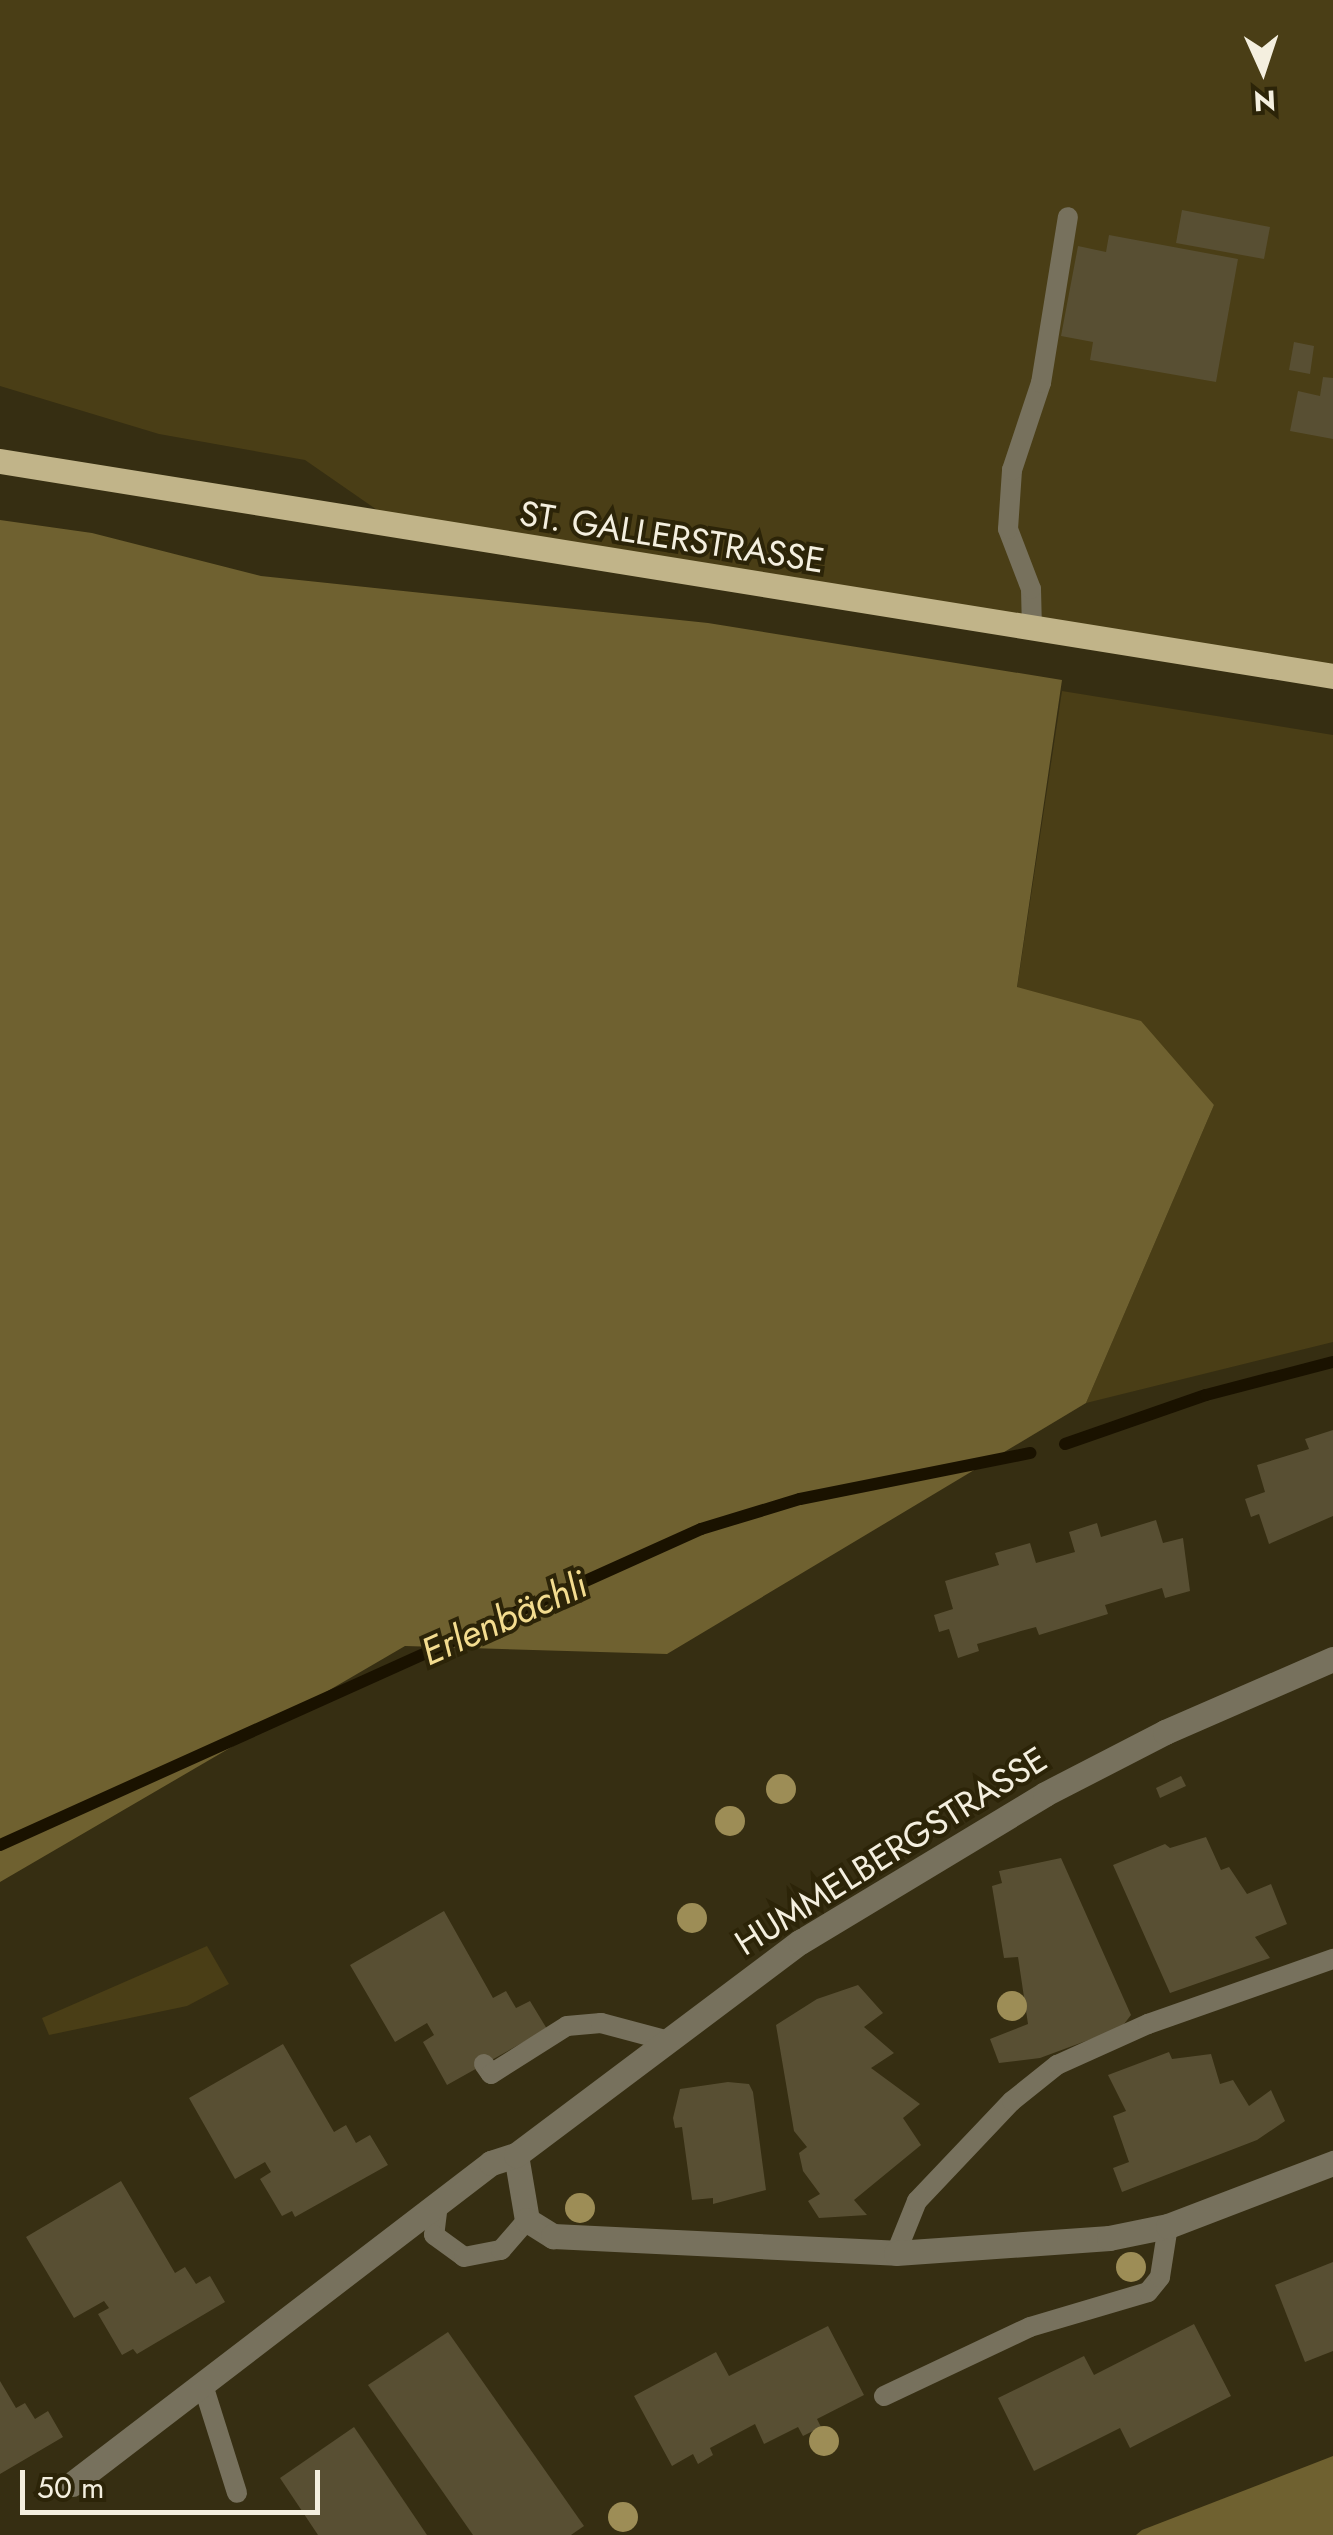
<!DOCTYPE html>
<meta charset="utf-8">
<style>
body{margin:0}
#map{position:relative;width:1333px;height:2535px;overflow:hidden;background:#362e12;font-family:Jost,sans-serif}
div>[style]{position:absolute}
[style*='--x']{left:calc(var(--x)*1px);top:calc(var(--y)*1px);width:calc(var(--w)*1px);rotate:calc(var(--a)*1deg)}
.green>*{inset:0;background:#4a3e16}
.forest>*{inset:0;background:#6f6130}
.stream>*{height:12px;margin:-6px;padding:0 6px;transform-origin:6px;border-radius:6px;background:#1a1200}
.building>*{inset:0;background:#584f33}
.service>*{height:20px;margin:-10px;padding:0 10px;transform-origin:10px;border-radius:10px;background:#77715d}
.minor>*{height:25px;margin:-12.5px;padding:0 12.5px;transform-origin:12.5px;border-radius:12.5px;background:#77715d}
.primary>*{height:25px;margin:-12.5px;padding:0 12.5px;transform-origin:12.5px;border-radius:12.5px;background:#c1b489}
.trees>*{width:30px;height:30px;margin:-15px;border-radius:50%;background:#9d8d56}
span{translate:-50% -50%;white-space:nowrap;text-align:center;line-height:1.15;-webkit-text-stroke:8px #2c2408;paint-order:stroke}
.street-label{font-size:35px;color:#f4efdf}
.water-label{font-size:38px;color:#f3dc8f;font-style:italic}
.north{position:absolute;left:1213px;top:20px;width:100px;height:100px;-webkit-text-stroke:8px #2c2408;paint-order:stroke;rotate:177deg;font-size:28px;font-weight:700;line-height:40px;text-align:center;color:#f4efdf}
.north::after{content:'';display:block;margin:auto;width:35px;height:45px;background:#f4efdf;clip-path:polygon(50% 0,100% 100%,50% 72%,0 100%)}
.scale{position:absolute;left:20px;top:2470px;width:300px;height:45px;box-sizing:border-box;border:5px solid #f4efdf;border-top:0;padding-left:12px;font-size:30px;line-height:35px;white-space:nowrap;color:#f4efdf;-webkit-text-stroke:8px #2c2408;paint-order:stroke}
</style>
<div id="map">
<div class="green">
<div style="clip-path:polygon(0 0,1333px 0,1333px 676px,406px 530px,305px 460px,159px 434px,0 386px)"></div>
<div style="clip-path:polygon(1062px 691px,1333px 735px,1333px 1342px,1086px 1403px,1214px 1105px,1017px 988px)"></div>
<div style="clip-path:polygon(207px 1946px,229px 1984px,187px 2006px,49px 2035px,42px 2018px)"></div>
</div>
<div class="forest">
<div style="clip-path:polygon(0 520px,92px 533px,261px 576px,708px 623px,1062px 680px,1017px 987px,1141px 1021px,1214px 1105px,1086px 1403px,667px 1654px,405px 1646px,0 1882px)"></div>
<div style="clip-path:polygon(1333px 2456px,1333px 2535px,1136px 2535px,1142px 2530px)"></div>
</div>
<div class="stream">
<div style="--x:1065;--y:1444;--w:149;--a:-19.2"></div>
<div style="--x:1206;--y:1395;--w:131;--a:-14.6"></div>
<div style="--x:0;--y:1845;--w:769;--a:-24.27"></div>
<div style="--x:701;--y:1529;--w:103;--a:-16.9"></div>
<div style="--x:800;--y:1499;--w:235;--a:-11.3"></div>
</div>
<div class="building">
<div style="clip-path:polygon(1182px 210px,1270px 227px,1264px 259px,1176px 243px)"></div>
<div style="clip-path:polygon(1109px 235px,1238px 259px,1216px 382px,1090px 360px,1093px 342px,1061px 336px,1078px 246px,1106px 252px)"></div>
<div style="clip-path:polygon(1294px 342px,1314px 346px,1310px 374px,1289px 370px)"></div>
<div style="clip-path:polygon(1323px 377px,1333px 378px,1333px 439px,1290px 431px,1298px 391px,1320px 396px)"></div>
<div style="clip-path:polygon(1333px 1430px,1333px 1516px,1269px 1544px,1259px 1514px,1251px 1517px,1245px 1499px,1265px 1492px,1257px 1465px,1309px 1449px,1305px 1439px)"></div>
<div style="clip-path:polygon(1156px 1520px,1163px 1543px,1183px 1538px,1190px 1591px,1165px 1598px,1162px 1588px,1105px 1605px,1108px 1614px,1039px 1635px,1036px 1627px,1021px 1631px,977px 1644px,979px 1651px,958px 1658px,949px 1629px,939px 1632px,934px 1615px,953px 1609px,945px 1581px,999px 1565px,995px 1553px,1030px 1543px,1036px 1563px,1075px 1552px,1069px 1532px,1097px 1523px,1101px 1537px)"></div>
<div style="clip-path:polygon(1181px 1776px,1186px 1786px,1160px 1798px,1156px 1788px)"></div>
<div style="clip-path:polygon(1206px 1837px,1221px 1870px,1229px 1867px,1247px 1894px,1271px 1884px,1287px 1924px,1255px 1937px,1270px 1958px,1170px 1993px,1113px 1865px,1165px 1844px,1170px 1848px)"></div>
<div style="clip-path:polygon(1061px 1858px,1131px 2015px,1121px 2028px,1040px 2058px,999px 2063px,990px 2039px,1028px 2024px,1018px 1957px,1004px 1958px,992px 1886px,1002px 1883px,999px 1871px)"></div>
<div style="clip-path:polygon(444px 1911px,493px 1998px,506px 1991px,516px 2008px,530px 2001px,547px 2029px,447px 2085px,423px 2042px,434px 2035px,427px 2023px,395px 2042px,350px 1965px)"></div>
<div style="clip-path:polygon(858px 1985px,883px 2013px,864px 2027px,894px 2053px,871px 2068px,920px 2104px,903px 2118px,921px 2145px,854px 2200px,867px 2215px,819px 2218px,808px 2201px,820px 2194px,803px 2171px,799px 2153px,807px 2147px,794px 2131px,776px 2025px,817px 1999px)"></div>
<div style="clip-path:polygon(283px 2044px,334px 2132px,346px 2125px,356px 2143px,370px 2135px,388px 2165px,295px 2217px,292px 2211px,282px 2216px,260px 2179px,271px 2172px,265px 2162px,235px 2179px,189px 2098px)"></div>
<div style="clip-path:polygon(1169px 2052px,1172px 2059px,1211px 2054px,1220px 2084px,1233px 2080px,1249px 2106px,1271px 2090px,1285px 2121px,1257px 2140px,1122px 2192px,1113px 2168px,1129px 2162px,1113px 2116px,1126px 2111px,1108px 2075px)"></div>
<div style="clip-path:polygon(728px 2082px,749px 2084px,753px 2092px,766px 2190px,713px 2204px,713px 2198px,692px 2200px,682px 2127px,675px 2128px,673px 2118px,680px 2089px)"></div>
<div style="clip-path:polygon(121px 2181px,175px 2273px,185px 2267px,196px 2284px,210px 2276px,225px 2302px,137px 2354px,133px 2349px,122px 2355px,98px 2314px,109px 2308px,104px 2301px,74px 2318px,26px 2237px)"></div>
<div style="clip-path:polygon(1333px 2262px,1333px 2351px,1305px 2362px,1275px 2285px)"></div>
<div style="clip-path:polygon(1194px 2324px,1231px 2396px,1130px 2448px,1120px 2428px,1034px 2471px,998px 2398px,1084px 2356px,1094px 2375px)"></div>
<div style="clip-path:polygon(828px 2326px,864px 2395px,817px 2419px,821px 2427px,803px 2436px,798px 2427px,764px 2444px,755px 2424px,710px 2448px,713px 2455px,698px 2464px,693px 2454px,672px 2466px,634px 2396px,716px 2352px,729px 2376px)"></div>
<div style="clip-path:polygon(448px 2332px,584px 2526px,571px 2535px,473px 2535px,368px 2385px)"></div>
<div style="clip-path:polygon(0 2381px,16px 2408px,25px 2403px,35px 2419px,48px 2411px,63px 2437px,0 2474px)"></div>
<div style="clip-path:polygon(354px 2427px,427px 2535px,318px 2535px,280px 2478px)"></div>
</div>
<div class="service">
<div style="--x:1032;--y:630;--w:41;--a:-91.4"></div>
<div style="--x:1031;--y:589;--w:64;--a:-111"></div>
<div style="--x:1008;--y:529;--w:59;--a:-86.1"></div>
<div style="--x:1012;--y:470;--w:92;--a:-71.6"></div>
<div style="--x:1041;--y:383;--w:168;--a:-80.8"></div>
<div style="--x:484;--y:2064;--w:12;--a:55"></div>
<div style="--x:491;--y:2074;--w:90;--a:-32.3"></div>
<div style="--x:567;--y:2026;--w:34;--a:-5"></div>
<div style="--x:601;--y:2023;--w:66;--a:14.9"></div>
<div style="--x:438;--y:2204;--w:31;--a:97"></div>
<div style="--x:434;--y:2235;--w:37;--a:36"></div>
<div style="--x:464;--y:2257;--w:38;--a:-11"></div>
<div style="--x:501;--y:2250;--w:40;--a:-49"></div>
<div style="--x:896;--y:2253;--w:56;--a:-68"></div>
<div style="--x:917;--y:2201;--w:138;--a:-46.5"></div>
<div style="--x:1012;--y:2101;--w:58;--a:-38.7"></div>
<div style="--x:1057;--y:2065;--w:100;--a:-24.3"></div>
<div style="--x:1148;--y:2024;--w:196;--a:-19.4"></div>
<div style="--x:203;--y:2385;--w:113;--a:72.5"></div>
<div style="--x:884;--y:2396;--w:161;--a:-25.3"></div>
<div style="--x:1030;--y:2327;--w:123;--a:-16.5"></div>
<div style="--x:1148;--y:2292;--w:19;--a:-51"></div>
<div style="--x:1160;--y:2277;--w:52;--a:-81.1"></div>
</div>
<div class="minor">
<div style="--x:516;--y:2155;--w:66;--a:80.4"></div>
<div style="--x:527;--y:2220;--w:31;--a:32"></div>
<div style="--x:553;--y:2236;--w:343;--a:2.8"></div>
<div style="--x:896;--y:2253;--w:214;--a:-4"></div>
<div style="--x:1109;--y:2238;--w:60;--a:-11.5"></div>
<div style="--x:1168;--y:2226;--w:177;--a:-20.9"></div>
<div style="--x:72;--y:2484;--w:528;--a:-37.46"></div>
<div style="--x:491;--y:2163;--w:26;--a:-18"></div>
<div style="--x:516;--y:2155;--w:355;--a:-36.9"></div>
<div style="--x:800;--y:1942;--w:286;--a:-31.1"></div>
<div style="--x:1045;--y:1794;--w:135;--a:-27.3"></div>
<div style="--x:1165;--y:1732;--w:183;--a:-23.5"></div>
</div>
<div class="primary">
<div style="--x:0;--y:461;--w:1350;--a:9.16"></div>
</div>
<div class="trees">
<div style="left:781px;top:1789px"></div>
<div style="left:730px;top:1821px"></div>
<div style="left:692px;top:1918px"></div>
<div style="left:1012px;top:2006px"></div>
<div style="left:580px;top:2208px"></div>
<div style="left:1131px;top:2267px"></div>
<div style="left:824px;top:2441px"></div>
<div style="left:623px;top:2517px"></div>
</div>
<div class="street-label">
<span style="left:672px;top:537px;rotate:9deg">ST. GALLERSTRASSE</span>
<span style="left:891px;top:1851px;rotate:-32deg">HUMMELBERGSTRASSE</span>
</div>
<div class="water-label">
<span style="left:504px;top:1618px;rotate:-24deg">Erlenbächli</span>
</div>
<div class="north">N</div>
<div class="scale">50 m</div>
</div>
